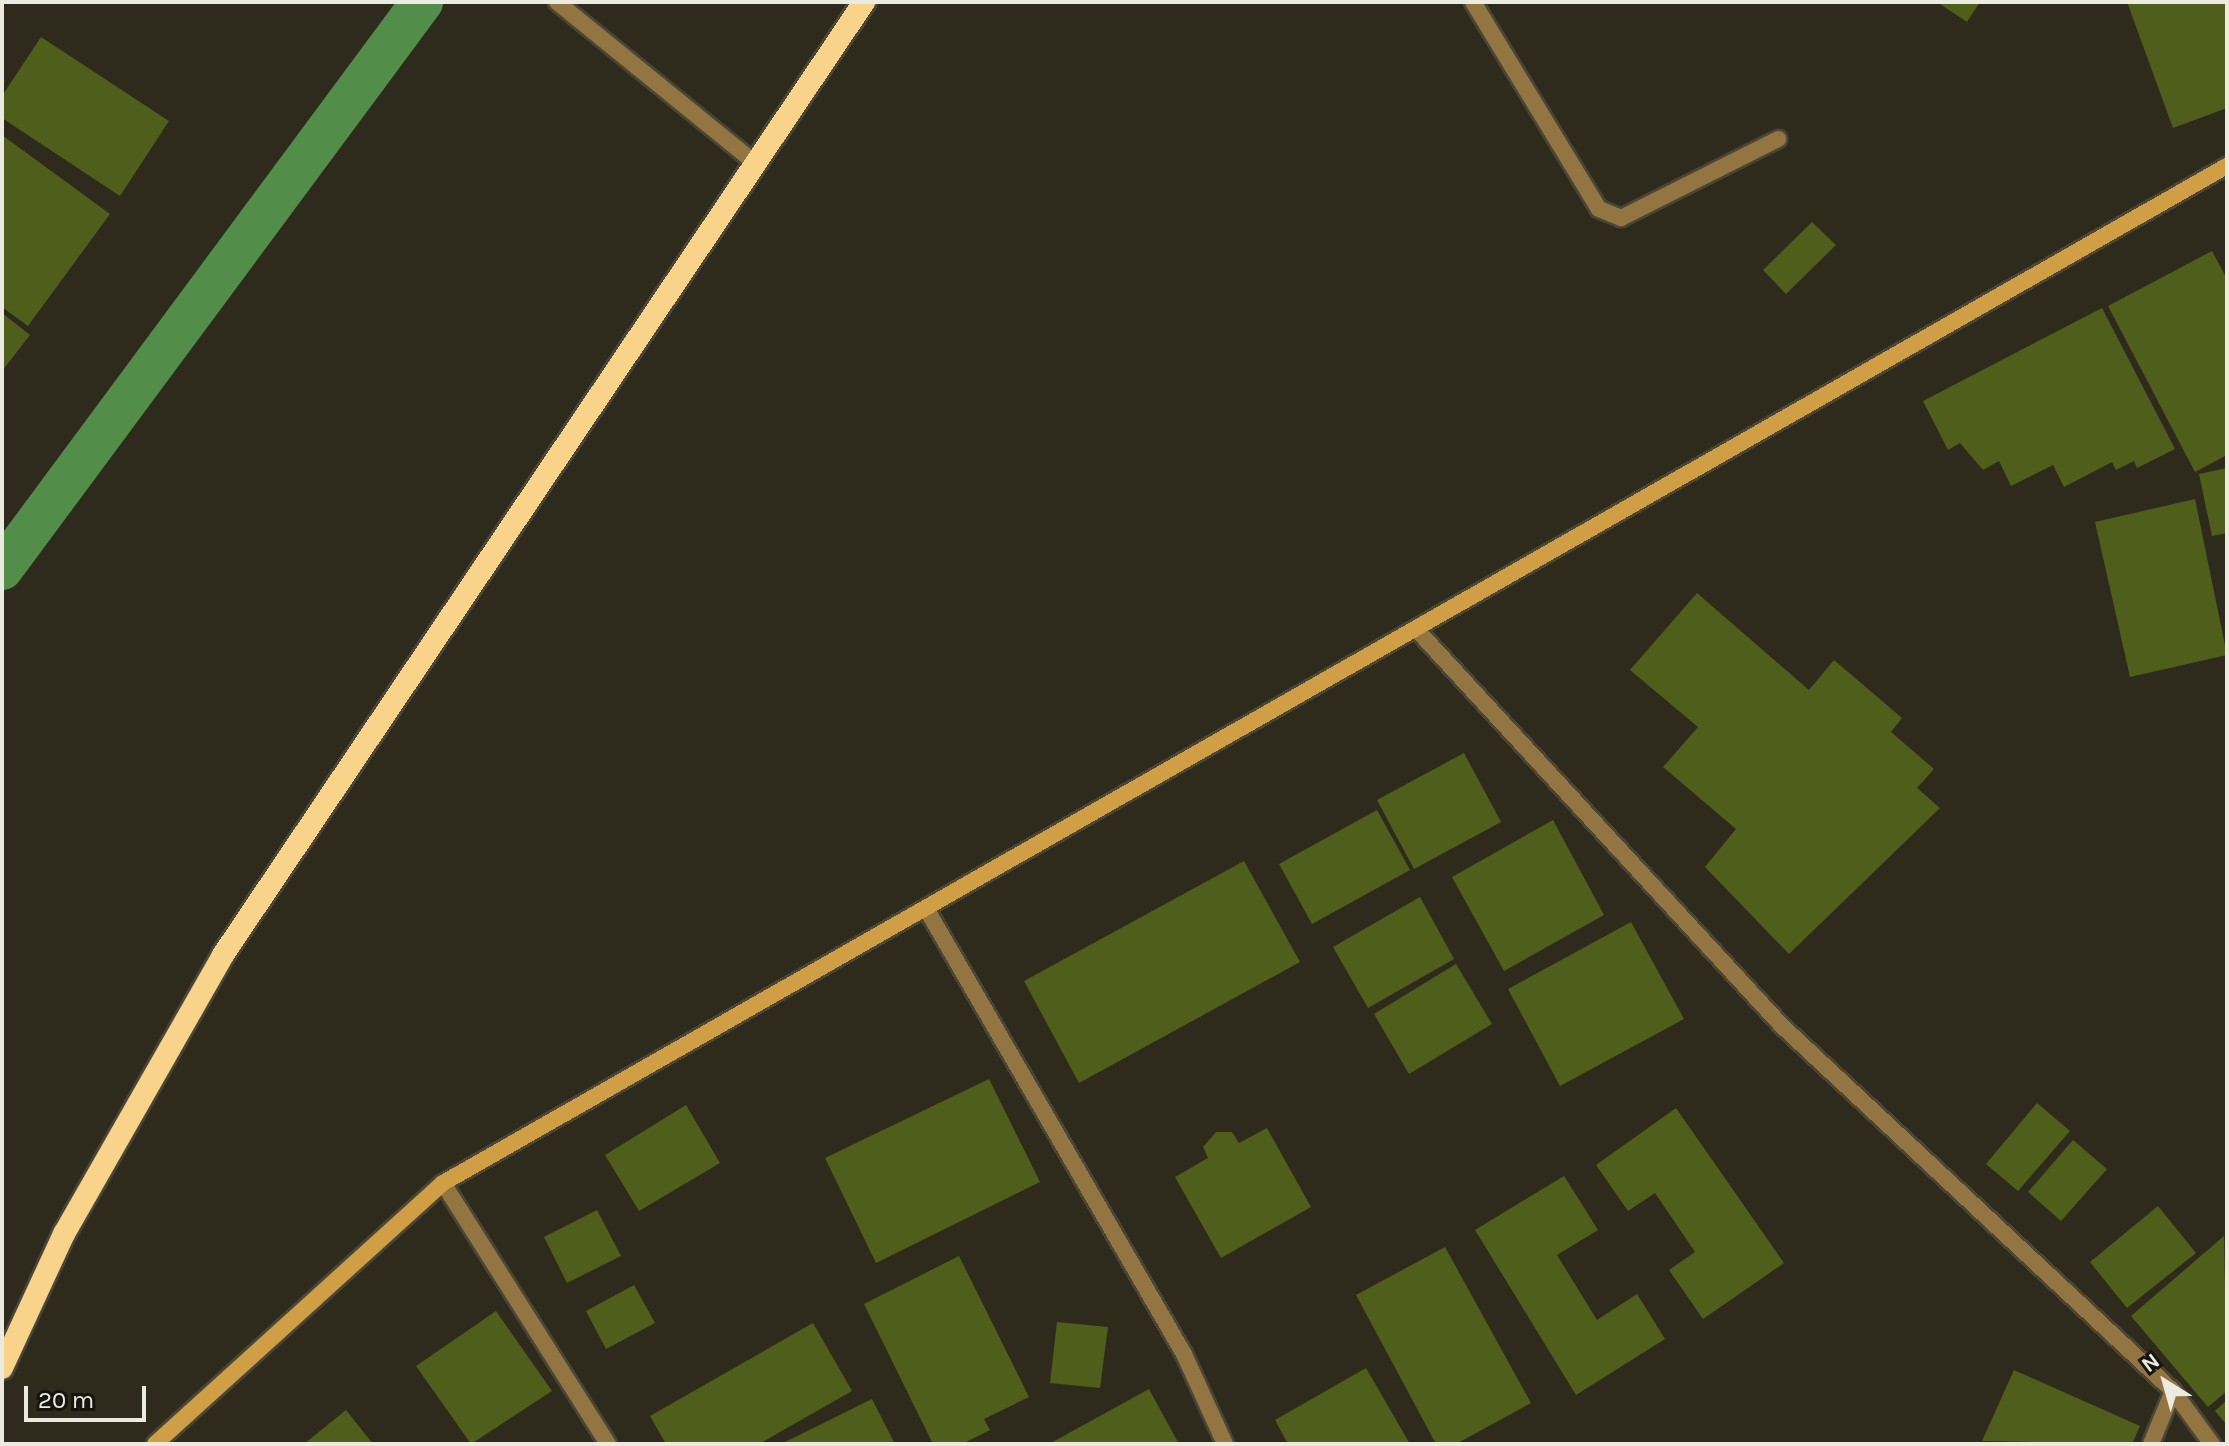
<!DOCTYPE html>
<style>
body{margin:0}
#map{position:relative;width:2229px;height:1446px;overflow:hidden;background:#2e2b1c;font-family:Karla,sans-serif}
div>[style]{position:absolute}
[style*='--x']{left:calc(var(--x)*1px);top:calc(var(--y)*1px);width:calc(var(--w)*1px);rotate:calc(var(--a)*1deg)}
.canal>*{height:42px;margin:-21px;padding:0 21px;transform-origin:21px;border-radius:21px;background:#538d4a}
.building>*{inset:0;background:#505e1b}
.roads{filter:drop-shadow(2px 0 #494638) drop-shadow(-2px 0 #494638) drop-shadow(0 2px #494638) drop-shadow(0 -2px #494638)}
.service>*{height:16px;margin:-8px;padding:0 8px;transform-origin:8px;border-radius:8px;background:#937541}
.minor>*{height:16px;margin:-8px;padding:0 8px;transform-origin:8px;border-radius:8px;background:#937541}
.secondary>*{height:16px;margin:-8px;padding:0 8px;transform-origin:8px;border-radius:8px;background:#cf9e45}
.trunk>*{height:22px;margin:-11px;padding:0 11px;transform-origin:11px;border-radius:11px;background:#fad38a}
span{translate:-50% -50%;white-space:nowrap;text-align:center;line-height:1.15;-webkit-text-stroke:7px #15140d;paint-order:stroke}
.frame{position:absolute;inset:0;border:4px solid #ecebe2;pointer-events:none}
.north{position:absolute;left:2125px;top:1342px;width:80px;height:80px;-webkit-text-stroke:6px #15140d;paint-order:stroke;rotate:323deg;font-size:22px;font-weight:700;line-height:32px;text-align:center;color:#ecebe2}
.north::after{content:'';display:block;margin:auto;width:28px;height:36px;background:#ecebe2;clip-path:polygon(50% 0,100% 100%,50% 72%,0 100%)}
.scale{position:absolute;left:24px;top:1386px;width:122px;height:36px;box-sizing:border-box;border:4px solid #ecebe2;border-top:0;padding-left:10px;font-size:24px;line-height:28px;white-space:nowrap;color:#ecebe2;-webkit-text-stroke:6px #15140d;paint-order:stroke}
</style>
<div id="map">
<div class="canal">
<div style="--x:2;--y:569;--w:706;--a:-53.47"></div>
</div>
<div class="building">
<div style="clip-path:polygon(1937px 2px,1980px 2px,1967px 22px)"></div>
<div style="clip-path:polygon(2127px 2px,2227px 2px,2227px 108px,2173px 128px)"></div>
<div style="clip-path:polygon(41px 37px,169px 121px,120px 196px,2px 118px,2px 96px)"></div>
<div style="clip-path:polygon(2px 135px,110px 214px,28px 326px,2px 307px)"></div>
<div style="clip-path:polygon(1812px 222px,1836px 245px,1786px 294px,1763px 270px)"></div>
<div style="clip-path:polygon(2212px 251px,2227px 279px,2227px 455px,2195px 472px,2108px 306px)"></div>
<div style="clip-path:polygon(2102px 308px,2175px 449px,2137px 468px,2134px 461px,2116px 470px,2112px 462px,2064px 487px,2053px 465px,2011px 486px,1999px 461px,1983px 470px,1960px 443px,1948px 450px,1923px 401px)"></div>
<div style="clip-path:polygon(2px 313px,30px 335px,2px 371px)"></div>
<div style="clip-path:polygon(2227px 468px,2227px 533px,2212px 536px,2199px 474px)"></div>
<div style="clip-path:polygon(2195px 499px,2227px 655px,2130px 677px,2095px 522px)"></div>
<div style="clip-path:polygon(1697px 593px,1809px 690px,1834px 660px,1902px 718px,1891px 732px,1934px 769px,1917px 788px,1940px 808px,1789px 954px,1705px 867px,1736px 829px,1663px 767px,1698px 727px,1630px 670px)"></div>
<div style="clip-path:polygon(1464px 753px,1501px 822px,1414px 869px,1377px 800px)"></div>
<div style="clip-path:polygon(1377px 810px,1410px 870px,1312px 924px,1279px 864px)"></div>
<div style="clip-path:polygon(1553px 820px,1604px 915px,1504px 971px,1452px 877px)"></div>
<div style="clip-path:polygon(1244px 861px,1300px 962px,1079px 1083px,1024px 981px)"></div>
<div style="clip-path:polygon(1420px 897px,1454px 959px,1368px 1008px,1333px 947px)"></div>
<div style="clip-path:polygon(1631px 922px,1684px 1019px,1560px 1086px,1508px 989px)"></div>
<div style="clip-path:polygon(1456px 964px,1492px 1024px,1409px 1074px,1374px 1014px)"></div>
<div style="clip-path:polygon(989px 1079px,1040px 1182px,876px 1263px,825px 1158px)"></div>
<div style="clip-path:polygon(2037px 1103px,2070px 1131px,2018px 1191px,1986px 1164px)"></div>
<div style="clip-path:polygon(686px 1105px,720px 1163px,639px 1211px,605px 1155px)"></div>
<div style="clip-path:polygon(1676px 1108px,1784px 1263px,1703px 1319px,1669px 1270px,1695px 1252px,1655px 1193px,1628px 1211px,1596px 1165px)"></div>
<div style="clip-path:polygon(1267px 1128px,1311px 1207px,1221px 1258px,1175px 1177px,1208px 1158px,1203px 1147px,1216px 1132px,1232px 1132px,1239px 1143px)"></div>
<div style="clip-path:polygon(2073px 1140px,2107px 1169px,2061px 1221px,2028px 1192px)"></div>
<div style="clip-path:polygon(1564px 1176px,1598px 1230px,1557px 1255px,1597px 1320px,1637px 1294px,1665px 1339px,1576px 1395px,1475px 1230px)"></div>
<div style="clip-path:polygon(2158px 1206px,2196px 1253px,2127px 1308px,2090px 1262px)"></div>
<div style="clip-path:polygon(597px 1210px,621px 1256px,567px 1283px,544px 1237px)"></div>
<div style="clip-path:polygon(2224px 1236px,2227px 1391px,2208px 1407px,2131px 1316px)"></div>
<div style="clip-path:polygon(1445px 1247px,1531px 1403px,1456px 1444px,1436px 1444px,1356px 1295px)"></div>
<div style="clip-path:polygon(959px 1256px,1029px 1397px,984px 1419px,990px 1430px,962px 1444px,933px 1444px,864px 1304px)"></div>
<div style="clip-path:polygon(634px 1285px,655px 1323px,606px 1349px,586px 1311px)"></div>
<div style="clip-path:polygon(496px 1311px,552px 1391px,471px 1444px,416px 1366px)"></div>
<div style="clip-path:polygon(1057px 1322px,1108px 1327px,1100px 1388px,1050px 1383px)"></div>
<div style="clip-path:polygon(813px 1323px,852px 1391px,759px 1444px,666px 1444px,650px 1416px)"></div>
<div style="clip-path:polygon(1366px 1368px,1410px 1444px,1288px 1444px,1275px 1420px)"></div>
<div style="clip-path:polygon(2014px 1370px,2140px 1426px,2132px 1444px,1982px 1441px)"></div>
<div style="clip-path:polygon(1149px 1389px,1179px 1444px,1049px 1444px)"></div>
<div style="clip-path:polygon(872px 1399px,895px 1444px,781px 1444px)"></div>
<div style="clip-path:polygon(2227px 1400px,2227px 1425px,2215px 1411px)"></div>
<div style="clip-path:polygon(346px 1410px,373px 1444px,304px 1444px)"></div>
</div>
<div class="roads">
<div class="service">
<div style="--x:1473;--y:2;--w:242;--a:58.7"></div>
<div style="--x:1599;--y:209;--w:24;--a:22"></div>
<div style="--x:1621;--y:218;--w:176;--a:-26.7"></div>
</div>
<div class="minor">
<div style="--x:557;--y:2;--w:255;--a:39.1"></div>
<div style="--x:1417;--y:630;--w:539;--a:47.33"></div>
<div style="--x:1782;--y:1026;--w:535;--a:43.03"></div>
<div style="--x:2173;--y:1391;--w:66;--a:53.7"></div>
<div style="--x:927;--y:910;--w:513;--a:59.94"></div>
<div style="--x:1184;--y:1354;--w:99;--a:65.5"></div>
<div style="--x:443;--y:1183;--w:309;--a:57.7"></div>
<div style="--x:2151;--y:1444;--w:57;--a:-67.5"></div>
</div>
<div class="secondary">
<div style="--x:155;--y:1444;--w:389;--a:-42.2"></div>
<div style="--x:443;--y:1183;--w:2054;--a:-29.69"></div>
</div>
<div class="trunk">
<div style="--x:2;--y:1368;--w:148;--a:-65.2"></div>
<div style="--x:64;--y:1234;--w:321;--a:-60.3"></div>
<div style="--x:223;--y:955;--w:1149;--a:-56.07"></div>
</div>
</div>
<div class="frame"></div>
<div class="north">N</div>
<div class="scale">20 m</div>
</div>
